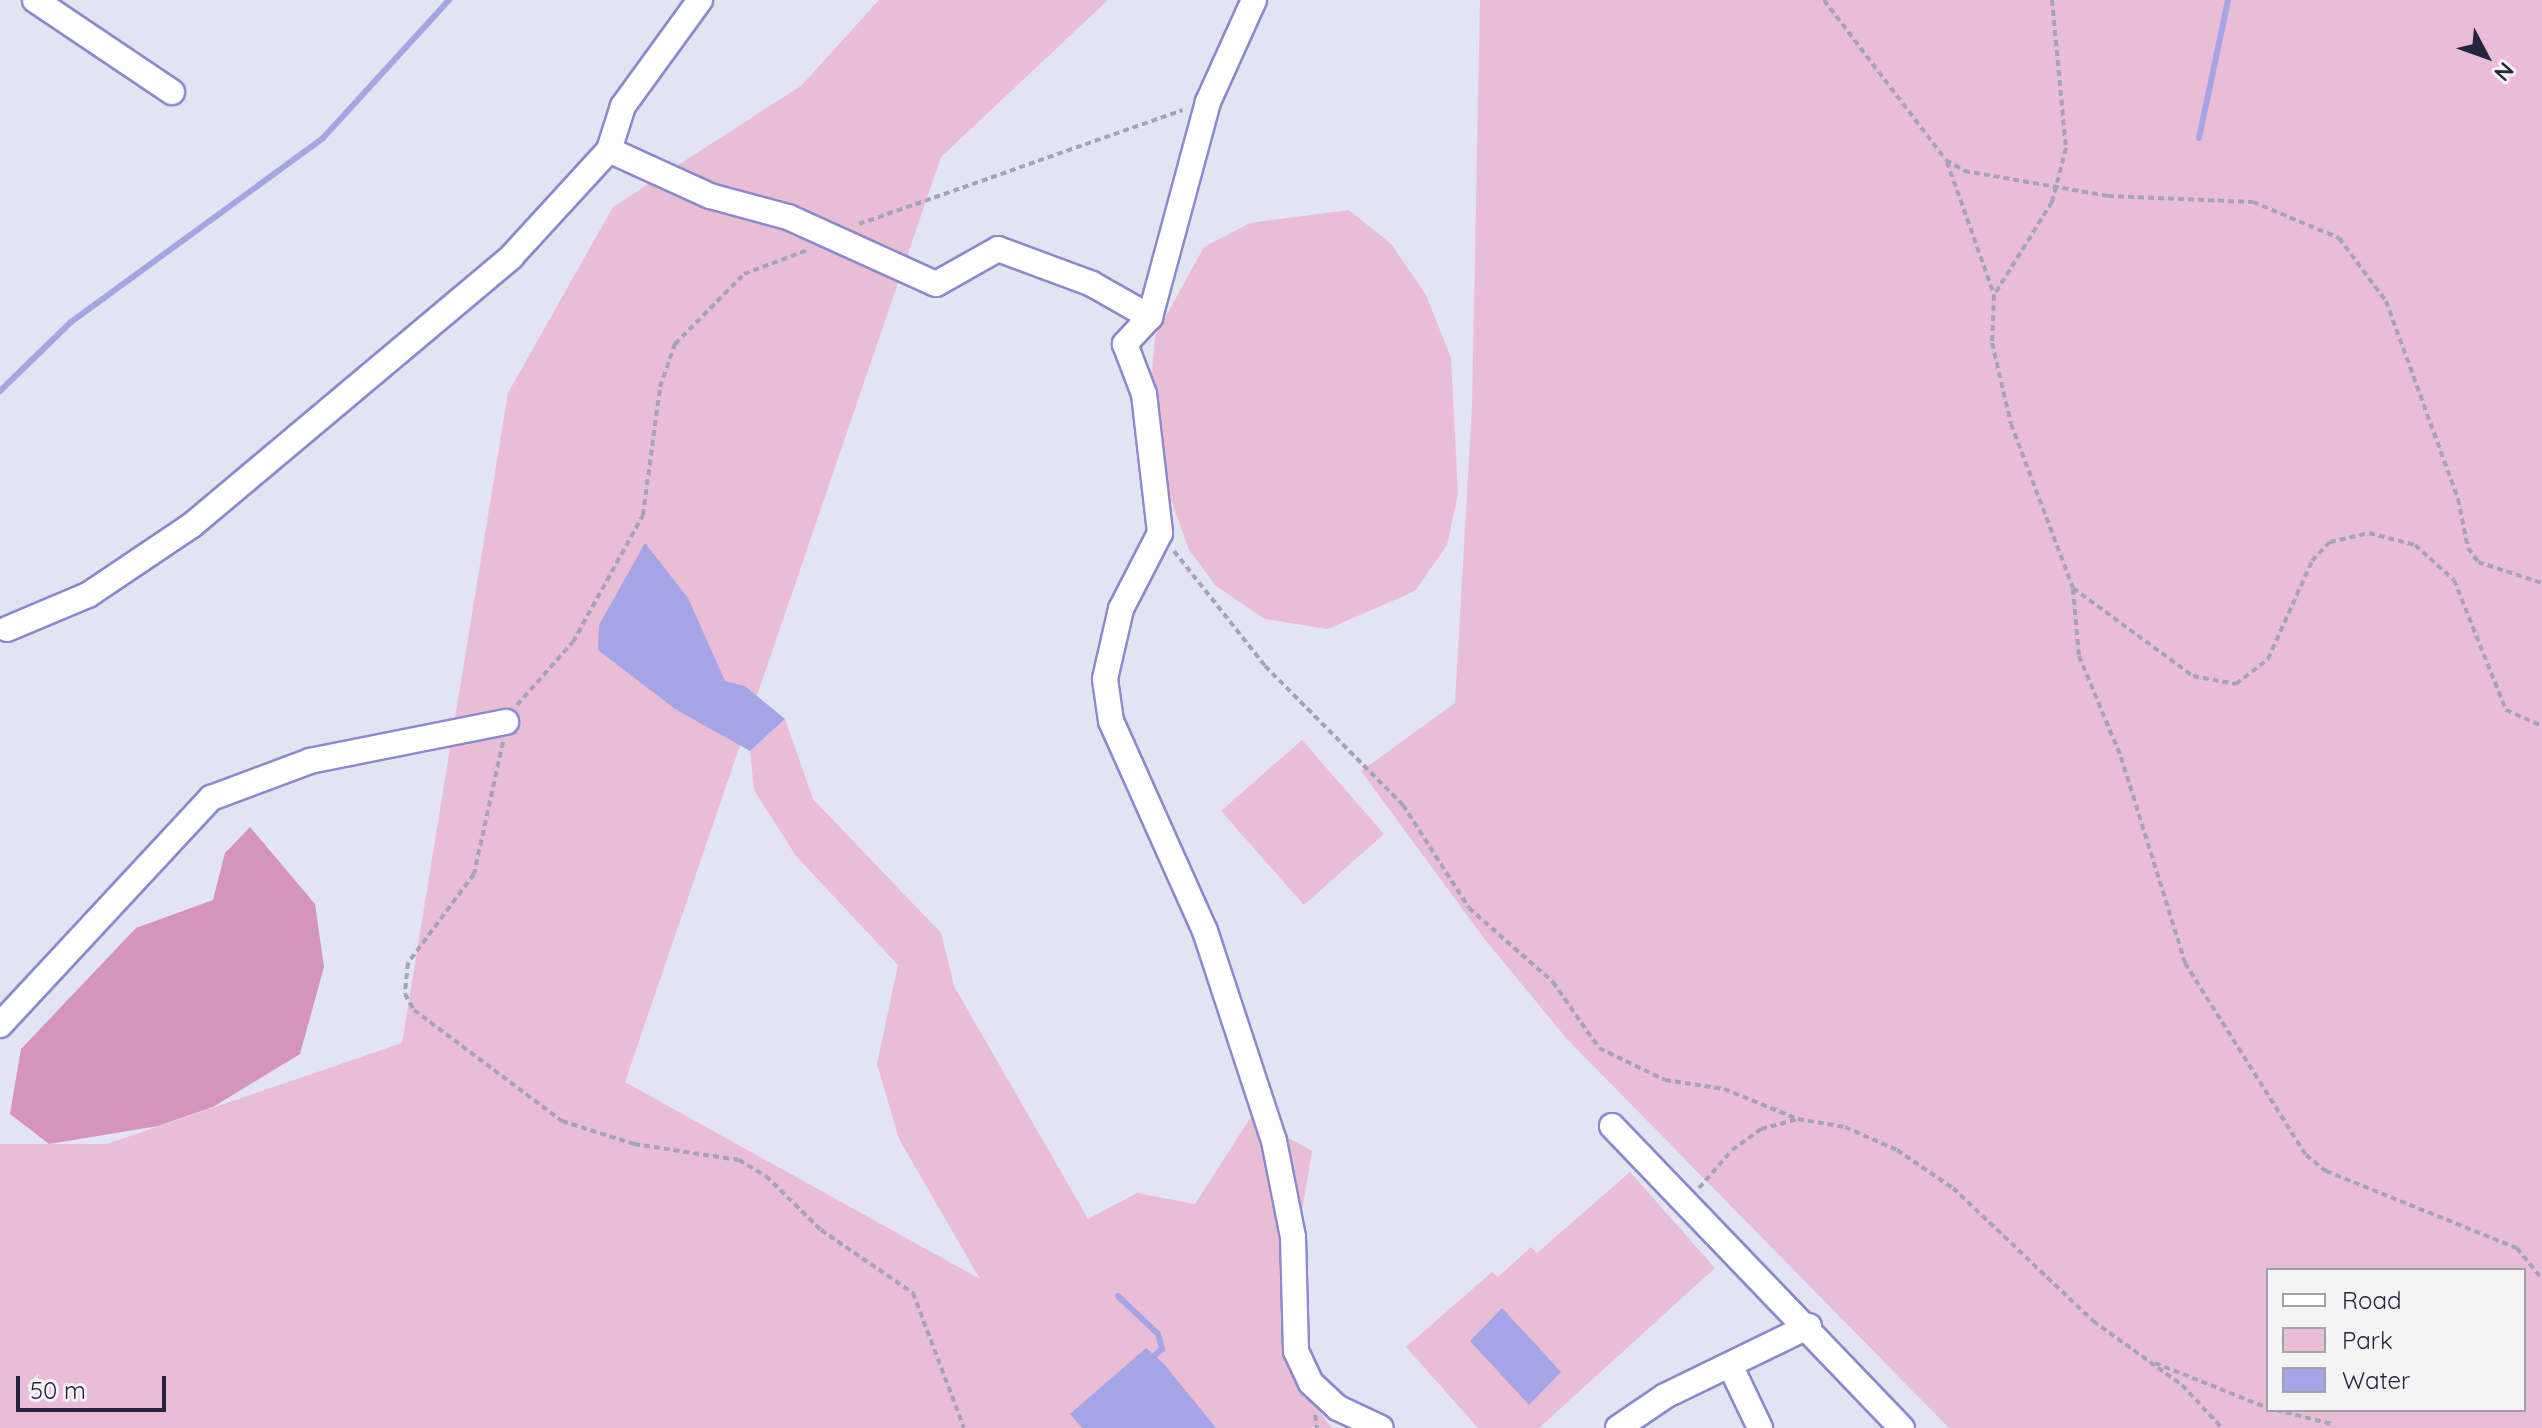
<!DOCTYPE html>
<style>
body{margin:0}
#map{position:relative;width:2542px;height:1428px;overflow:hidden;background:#e3e4f3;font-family:Quicksand,sans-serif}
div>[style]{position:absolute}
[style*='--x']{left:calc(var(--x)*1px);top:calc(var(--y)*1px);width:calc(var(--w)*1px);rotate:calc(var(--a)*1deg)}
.green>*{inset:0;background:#e8bdd5}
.forest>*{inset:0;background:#d594ba}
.water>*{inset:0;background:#a5a5e6}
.stream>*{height:6px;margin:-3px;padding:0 3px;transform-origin:3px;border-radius:3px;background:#a5a5e6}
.path>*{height:4px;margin-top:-2px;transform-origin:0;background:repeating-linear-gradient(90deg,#a3a4b7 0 6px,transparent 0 10px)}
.roads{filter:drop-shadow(2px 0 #8a8acd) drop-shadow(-2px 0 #8a8acd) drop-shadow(0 2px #8a8acd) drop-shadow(0 -2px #8a8acd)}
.minor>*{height:24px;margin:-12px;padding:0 12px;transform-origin:12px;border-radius:12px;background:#fff}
span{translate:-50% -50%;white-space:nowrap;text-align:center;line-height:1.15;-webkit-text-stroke:6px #f3f3f3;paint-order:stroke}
.legend{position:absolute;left:2266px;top:1268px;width:260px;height:144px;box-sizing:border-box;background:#f3f3f3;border:2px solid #a1a1ab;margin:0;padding:10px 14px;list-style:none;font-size:24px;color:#262540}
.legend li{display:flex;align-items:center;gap:16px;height:40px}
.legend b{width:40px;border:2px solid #a1a1ab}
.north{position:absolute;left:2446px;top:16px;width:80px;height:80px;-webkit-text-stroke:6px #f3f3f3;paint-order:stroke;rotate:131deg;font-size:22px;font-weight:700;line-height:32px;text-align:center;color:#262540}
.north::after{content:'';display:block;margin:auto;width:28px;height:36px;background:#262540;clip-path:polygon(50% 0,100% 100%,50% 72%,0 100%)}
.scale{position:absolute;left:16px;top:1376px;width:150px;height:36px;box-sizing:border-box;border:4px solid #262540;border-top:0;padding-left:10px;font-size:24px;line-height:28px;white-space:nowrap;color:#262540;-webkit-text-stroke:6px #f3f3f3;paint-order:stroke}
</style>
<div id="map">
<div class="green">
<div style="clip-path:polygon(879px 0,1108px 0,941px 157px,625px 1082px,980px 1279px,899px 1139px,877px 1064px,898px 965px,796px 856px,754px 790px,750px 751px,785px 719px,813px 799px,941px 933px,954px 986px,1088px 1219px,1137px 1193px,1195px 1204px,1251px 1117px,1312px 1151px,1293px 1265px,1311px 1400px,1332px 1428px,0 1428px,0 1144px,107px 1144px,402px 1043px,508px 393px,613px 207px,801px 86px)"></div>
<div style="clip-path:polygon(evenodd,1480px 0,2542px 0,2542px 1428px,1949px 1428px,1567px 1039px,1486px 941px,1361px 771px,1455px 703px,1472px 406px,1480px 0,2268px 1270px,2524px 1270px,2524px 1410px,2268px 1410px,2268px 1270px)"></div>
<div style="clip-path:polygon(1349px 210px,1391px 244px,1426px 295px,1451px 358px,1458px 494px,1447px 545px,1415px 591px,1328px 629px,1265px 619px,1216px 586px,1189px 550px,1168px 491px,1152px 374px,1155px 336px,1204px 247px,1250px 223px)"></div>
<div style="clip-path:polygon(1302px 740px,1384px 834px,1304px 905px,1221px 811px)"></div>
<div style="clip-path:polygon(1630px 1172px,1715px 1268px,1539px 1428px,1478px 1428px,1406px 1347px,1492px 1272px,1498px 1277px,1531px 1247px,1537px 1253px)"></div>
</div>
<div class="forest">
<div style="clip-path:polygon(250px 827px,315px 904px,324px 967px,300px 1054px,213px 1107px,158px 1126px,49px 1144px,10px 1114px,21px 1049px,136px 928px,213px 900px,225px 853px)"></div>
</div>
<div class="water">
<div style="clip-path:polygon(645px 543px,688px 598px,725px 681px,745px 686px,785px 719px,750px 751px,675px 709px,598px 650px,599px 625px)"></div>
<div style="clip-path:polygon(1502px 1308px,1561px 1372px,1529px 1405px,1470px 1341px)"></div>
<div style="clip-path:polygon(1146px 1348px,1164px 1364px,1216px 1428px,1082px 1428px,1070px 1414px)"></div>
</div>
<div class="stream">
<div style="--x:2199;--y:138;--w:141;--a:-78.1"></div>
<div style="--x:0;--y:391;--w:99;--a:-44.2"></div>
<div style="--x:71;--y:322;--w:312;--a:-36.1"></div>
<div style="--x:323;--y:138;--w:187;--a:-47.6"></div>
<div style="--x:1118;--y:1296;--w:55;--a:43.5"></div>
<div style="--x:1158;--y:1334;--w:16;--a:75"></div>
<div style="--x:1162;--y:1349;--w:11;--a:139"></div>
</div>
<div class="path">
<div style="--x:1824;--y:0;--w:201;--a:52.7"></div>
<div style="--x:1946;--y:160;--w:21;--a:31"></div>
<div style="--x:1964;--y:171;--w:146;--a:9.8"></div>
<div style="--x:2108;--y:196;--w:145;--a:2.4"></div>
<div style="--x:2253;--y:202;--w:93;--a:22.7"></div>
<div style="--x:2339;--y:238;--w:79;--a:53.3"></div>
<div style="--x:2386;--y:301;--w:211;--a:70"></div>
<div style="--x:2458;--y:499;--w:50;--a:78.5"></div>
<div style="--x:2468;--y:548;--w:17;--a:54"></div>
<div style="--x:2478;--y:562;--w:67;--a:18.2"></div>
<div style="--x:2052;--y:0;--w:149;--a:84.6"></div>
<div style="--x:2066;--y:148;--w:56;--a:104.5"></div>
<div style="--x:2052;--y:202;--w:110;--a:121.9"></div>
<div style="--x:1994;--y:295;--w:48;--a:92.4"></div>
<div style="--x:1992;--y:343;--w:83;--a:76.8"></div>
<div style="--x:2011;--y:424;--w:175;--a:69.3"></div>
<div style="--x:2073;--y:588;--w:149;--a:36.3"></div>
<div style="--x:2193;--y:676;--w:44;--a:10.5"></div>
<div style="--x:2236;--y:684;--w:41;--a:-38"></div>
<div style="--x:2268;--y:659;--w:107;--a:-65.8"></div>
<div style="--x:2312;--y:561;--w:26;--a:-47"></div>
<div style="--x:2330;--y:542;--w:40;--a:-13"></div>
<div style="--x:2369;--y:533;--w:48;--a:14.6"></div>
<div style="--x:2415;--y:545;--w:52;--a:41.9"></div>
<div style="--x:2454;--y:580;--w:140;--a:68.2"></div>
<div style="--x:2506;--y:710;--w:39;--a:24"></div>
<div style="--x:1947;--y:162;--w:141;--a:70.5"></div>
<div style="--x:859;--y:224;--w:343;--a:-19.4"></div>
<div style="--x:1174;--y:551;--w:147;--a:51.6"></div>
<div style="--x:1265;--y:666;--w:196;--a:45.2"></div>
<div style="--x:1403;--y:805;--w:122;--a:57.3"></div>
<div style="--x:1469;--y:908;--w:112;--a:41.4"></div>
<div style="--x:1553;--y:982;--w:80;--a:55.1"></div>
<div style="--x:1599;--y:1048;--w:73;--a:25.9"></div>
<div style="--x:1665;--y:1080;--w:60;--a:8.7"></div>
<div style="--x:1724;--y:1089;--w:80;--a:22.1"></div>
<div style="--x:2073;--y:589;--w:67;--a:84.9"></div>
<div style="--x:2079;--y:656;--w:109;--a:67.4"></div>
<div style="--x:2121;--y:757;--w:216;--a:72.7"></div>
<div style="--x:2185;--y:963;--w:227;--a:57.8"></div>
<div style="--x:2306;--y:1155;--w:26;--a:39"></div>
<div style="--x:2326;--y:1171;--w:206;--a:22"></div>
<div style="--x:2517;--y:1248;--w:40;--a:51"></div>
<div style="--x:517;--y:705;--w:84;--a:-48.4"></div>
<div style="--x:573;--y:642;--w:145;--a:-61.1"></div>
<div style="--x:643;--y:515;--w:129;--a:-82.4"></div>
<div style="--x:660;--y:387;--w:46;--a:-70.8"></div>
<div style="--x:675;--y:344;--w:98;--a:-45.4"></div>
<div style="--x:744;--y:274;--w:68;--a:-20.6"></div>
<div style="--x:503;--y:742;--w:135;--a:102.4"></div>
<div style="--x:474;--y:874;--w:111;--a:126.6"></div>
<div style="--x:408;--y:963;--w:31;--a:96"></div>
<div style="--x:405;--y:994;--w:18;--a:61"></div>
<div style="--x:414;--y:1010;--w:185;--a:36.9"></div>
<div style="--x:562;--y:1121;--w:76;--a:17.7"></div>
<div style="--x:634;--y:1144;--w:106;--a:8.7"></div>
<div style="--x:739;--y:1160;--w:31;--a:31"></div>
<div style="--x:766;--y:1176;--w:77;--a:44.5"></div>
<div style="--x:821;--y:1230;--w:112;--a:34.4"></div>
<div style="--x:913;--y:1293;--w:144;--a:69.3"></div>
<div style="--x:1699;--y:1188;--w:50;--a:-49"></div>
<div style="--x:1732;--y:1150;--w:36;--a:-36"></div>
<div style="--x:1761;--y:1129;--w:38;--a:-15"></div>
<div style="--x:1798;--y:1119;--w:48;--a:9.7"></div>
<div style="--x:1845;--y:1127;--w:57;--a:23.9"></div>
<div style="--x:1897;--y:1150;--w:68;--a:34.2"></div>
<div style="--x:1953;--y:1188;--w:193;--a:43.5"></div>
<div style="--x:2093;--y:1321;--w:110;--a:35.7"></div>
<div style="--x:2182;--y:1385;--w:59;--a:47.1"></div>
<div style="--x:2155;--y:1363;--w:122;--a:21.7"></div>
<div style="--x:2276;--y:1410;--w:58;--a:14"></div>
<div style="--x:1315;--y:1415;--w:13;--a:81"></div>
</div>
<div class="roads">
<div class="minor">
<div style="--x:35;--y:0;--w:165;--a:33.9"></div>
<div style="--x:1254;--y:0;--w:112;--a:114.3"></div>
<div style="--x:1208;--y:102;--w:223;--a:105.1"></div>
<div style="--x:1150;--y:317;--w:37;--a:133"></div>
<div style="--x:1125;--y:344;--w:53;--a:69.2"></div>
<div style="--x:1144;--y:394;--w:140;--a:83.4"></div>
<div style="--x:1160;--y:533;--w:85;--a:117.2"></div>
<div style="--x:1121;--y:609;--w:72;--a:102.9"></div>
<div style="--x:1105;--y:679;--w:42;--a:81.9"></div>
<div style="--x:1111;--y:721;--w:230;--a:65.9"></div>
<div style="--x:1205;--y:931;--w:221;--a:71.8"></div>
<div style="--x:1274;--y:1141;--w:98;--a:78.8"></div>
<div style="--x:1293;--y:1237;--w:114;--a:88.5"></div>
<div style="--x:1296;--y:1351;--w:35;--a:65"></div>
<div style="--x:1311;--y:1383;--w:37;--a:43"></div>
<div style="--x:1338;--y:1408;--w:47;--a:24.9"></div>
<div style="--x:609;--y:150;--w:111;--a:24.5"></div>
<div style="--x:710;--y:196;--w:81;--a:15.1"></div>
<div style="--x:788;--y:217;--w:162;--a:24.4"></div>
<div style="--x:936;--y:284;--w:71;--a:-29.4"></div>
<div style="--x:998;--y:249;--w:100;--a:20.4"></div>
<div style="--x:1092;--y:284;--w:67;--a:29.6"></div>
<div style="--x:7;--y:629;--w:88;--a:-22.8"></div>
<div style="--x:88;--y:595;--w:125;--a:-33.9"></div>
<div style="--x:192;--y:525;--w:417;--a:-40"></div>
<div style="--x:511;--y:257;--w:145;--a:-47.5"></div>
<div style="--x:609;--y:150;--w:46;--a:-72.3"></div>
<div style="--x:623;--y:106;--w:131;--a:-54"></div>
<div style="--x:0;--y:1025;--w:310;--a:-47.1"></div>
<div style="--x:211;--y:798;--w:106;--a:-20.5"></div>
<div style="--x:310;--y:761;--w:200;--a:-11.3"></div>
<div style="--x:1612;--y:1126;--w:419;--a:46.2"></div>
<div style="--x:1730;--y:1365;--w:70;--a:64.5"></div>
<div style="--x:1618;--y:1428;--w:57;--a:-34.2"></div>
<div style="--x:1665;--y:1396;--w:160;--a:-25.9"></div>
</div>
</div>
<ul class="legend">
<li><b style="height:10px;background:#fff"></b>Road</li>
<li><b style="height:22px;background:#e8bdd5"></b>Park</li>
<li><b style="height:22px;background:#a5a5e6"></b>Water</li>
</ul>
<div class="north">N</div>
<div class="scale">50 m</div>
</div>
